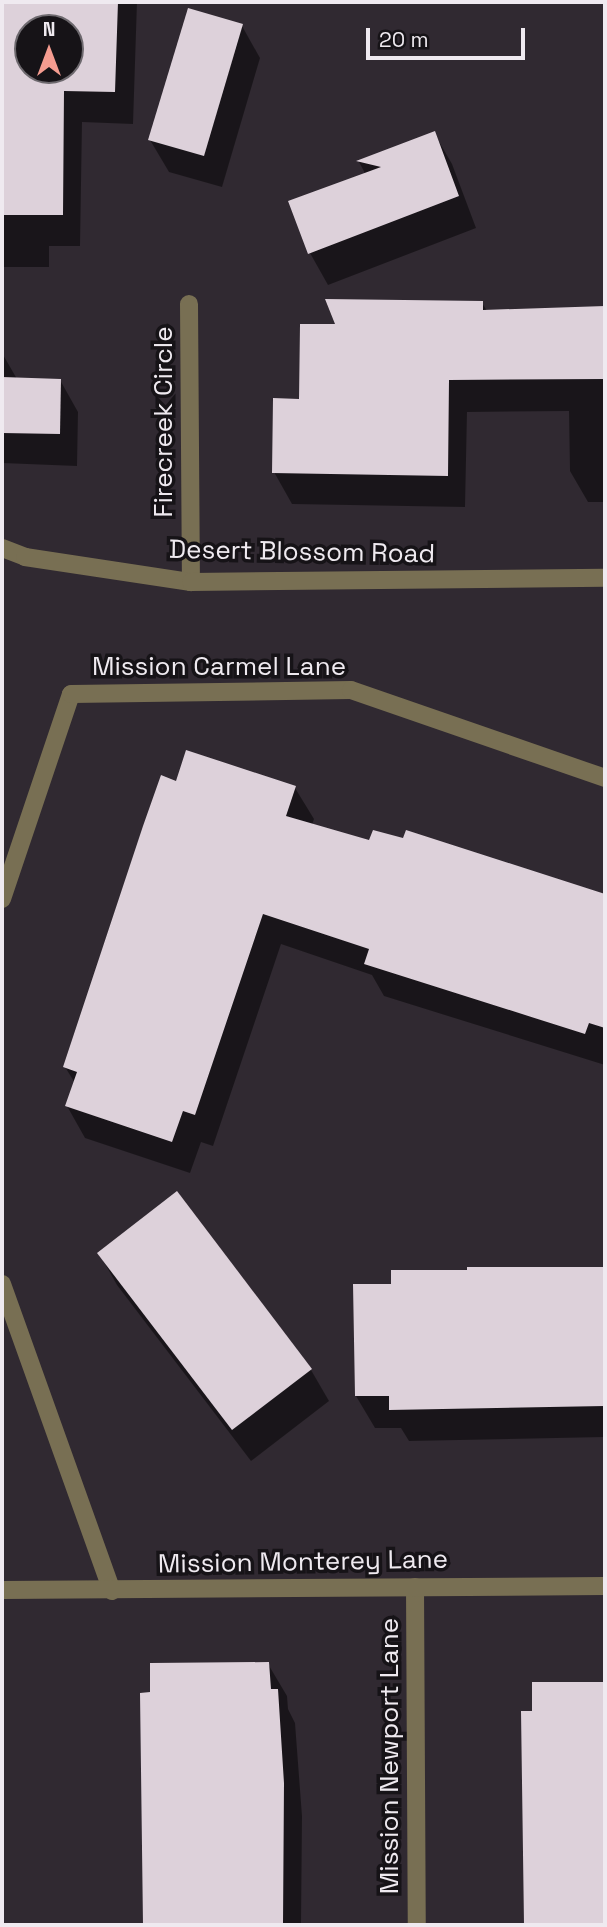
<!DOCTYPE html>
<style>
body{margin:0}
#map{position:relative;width:607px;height:1927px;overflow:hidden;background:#302931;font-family:"Space Grotesk",sans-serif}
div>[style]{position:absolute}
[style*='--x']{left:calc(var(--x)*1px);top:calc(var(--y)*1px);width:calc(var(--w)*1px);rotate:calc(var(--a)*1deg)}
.shadow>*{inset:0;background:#0007}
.building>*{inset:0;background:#ddd1da}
.minor>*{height:18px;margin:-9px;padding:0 9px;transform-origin:9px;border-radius:9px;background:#786f53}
span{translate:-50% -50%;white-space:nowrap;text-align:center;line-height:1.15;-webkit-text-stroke:7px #161317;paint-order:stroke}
.street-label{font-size:26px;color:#efeaf0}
.frame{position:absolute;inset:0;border:4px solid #efeaf0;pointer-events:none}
.north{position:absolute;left:14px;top:14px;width:70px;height:70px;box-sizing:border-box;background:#161317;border:2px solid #6d696e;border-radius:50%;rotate:0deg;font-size:19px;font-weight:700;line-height:28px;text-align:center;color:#efeaf0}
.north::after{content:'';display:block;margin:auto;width:24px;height:32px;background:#f59c90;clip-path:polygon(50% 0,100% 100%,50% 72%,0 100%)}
.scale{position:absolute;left:366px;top:28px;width:159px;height:32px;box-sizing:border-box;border:4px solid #efeaf0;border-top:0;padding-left:9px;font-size:21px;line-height:24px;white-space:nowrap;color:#efeaf0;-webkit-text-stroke:5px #161317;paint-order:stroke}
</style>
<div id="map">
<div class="shadow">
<div style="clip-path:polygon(evenodd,2px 2px,137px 2px,133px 124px,82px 122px,80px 246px,49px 246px,49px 267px,2px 267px,2px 2px,28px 28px,70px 28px,70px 70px,28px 70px,28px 28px)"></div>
<div style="clip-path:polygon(242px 26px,260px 58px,222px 187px,169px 172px,150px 140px)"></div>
<div style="clip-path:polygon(434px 133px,452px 164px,476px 228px,328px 285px,310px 253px,366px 175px,359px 162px)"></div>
<div style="clip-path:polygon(482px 303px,487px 311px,605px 308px,605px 502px,588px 502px,570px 471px,569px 411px,467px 412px,465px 507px,292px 504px,274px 472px,301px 401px,338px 326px)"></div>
<div style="clip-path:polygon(2px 353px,17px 379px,60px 380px,78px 412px,77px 466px,2px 463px)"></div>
<div style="clip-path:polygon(177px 783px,295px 788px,314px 819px,312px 825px,371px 842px,404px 841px,407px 832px,605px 895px,605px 1065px,384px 996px,372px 975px,281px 944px,213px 1146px,201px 1142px,190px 1173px,85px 1138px,67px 1106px,75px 1083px,65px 1067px)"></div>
<div style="clip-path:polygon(177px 1194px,311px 1370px,329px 1401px,251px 1461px,117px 1285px,99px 1253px)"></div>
<div style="clip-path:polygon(605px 1268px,605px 1437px,409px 1441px,401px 1428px,375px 1428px,356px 1396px,392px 1285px,392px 1271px)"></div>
<div style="clip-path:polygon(268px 1664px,287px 1696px,288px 1709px,295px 1723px,302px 1816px,301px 1925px,144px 1925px,141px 1694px)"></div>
<div style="clip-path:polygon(533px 1684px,605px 1684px,605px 1925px,526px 1925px,523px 1713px,534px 1713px)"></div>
</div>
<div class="building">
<div style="clip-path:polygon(evenodd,2px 2px,118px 2px,115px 92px,64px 91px,63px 215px,2px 215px,2px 2px,28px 28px,70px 28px,70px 70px,28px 70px,28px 28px)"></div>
<div style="clip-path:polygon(188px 8px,243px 24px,204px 156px,148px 140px)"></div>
<div style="clip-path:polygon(435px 131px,459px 196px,308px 254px,288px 201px,381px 167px,356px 161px)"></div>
<div style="clip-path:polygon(325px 299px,483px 301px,483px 310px,605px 306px,605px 379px,449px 380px,448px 476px,272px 473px,273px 398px,299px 399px,300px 324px,335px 324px)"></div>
<div style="clip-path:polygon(2px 377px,61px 379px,60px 434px,2px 433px)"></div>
<div style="clip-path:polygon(186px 750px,296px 786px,286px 816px,369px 840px,373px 830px,403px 838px,406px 830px,605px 894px,605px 1028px,589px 1023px,585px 1034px,364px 964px,369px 949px,263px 914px,195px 1115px,183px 1111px,172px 1142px,65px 1106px,77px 1072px,63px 1067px,143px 826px,161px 775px,176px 781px)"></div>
<div style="clip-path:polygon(177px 1191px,312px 1369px,232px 1430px,97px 1253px)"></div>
<div style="clip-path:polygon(467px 1267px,605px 1267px,605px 1406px,389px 1410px,389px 1396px,355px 1396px,353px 1284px,391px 1284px,391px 1270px,467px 1270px)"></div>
<div style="clip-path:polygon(269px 1662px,271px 1689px,278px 1689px,284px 1783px,283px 1925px,143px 1925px,140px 1693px,150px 1692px,150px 1663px)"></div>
<div style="clip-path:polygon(532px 1682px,605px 1682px,605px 1925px,524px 1925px,521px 1711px,532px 1711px)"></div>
</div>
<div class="minor">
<div style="--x:189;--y:304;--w:278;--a:89.6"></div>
<div style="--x:2;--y:548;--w:25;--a:21"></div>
<div style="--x:25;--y:557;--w:168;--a:8.6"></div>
<div style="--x:191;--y:582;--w:414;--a:-0.6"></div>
<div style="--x:2;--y:899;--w:216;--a:-71.4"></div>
<div style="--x:71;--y:694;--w:280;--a:-0.8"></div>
<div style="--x:351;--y:690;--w:269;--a:19.1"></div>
<div style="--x:2;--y:1284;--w:326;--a:70.3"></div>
<div style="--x:415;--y:1587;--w:338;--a:89.7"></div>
<div style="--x:2;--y:1590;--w:603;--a:-0.38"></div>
</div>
<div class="street-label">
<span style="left:164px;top:422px;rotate:-90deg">Firecreek Circle</span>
<span style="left:302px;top:552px;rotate:1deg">Desert Blossom Road</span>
<span style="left:219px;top:667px">Mission Carmel Lane</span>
<span style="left:303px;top:1562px;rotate:-1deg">Mission Monterey Lane</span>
<span style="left:390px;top:1756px;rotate:-90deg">Mission Newport Lane</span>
</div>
<div class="frame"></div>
<div class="north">N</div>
<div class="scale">20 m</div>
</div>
